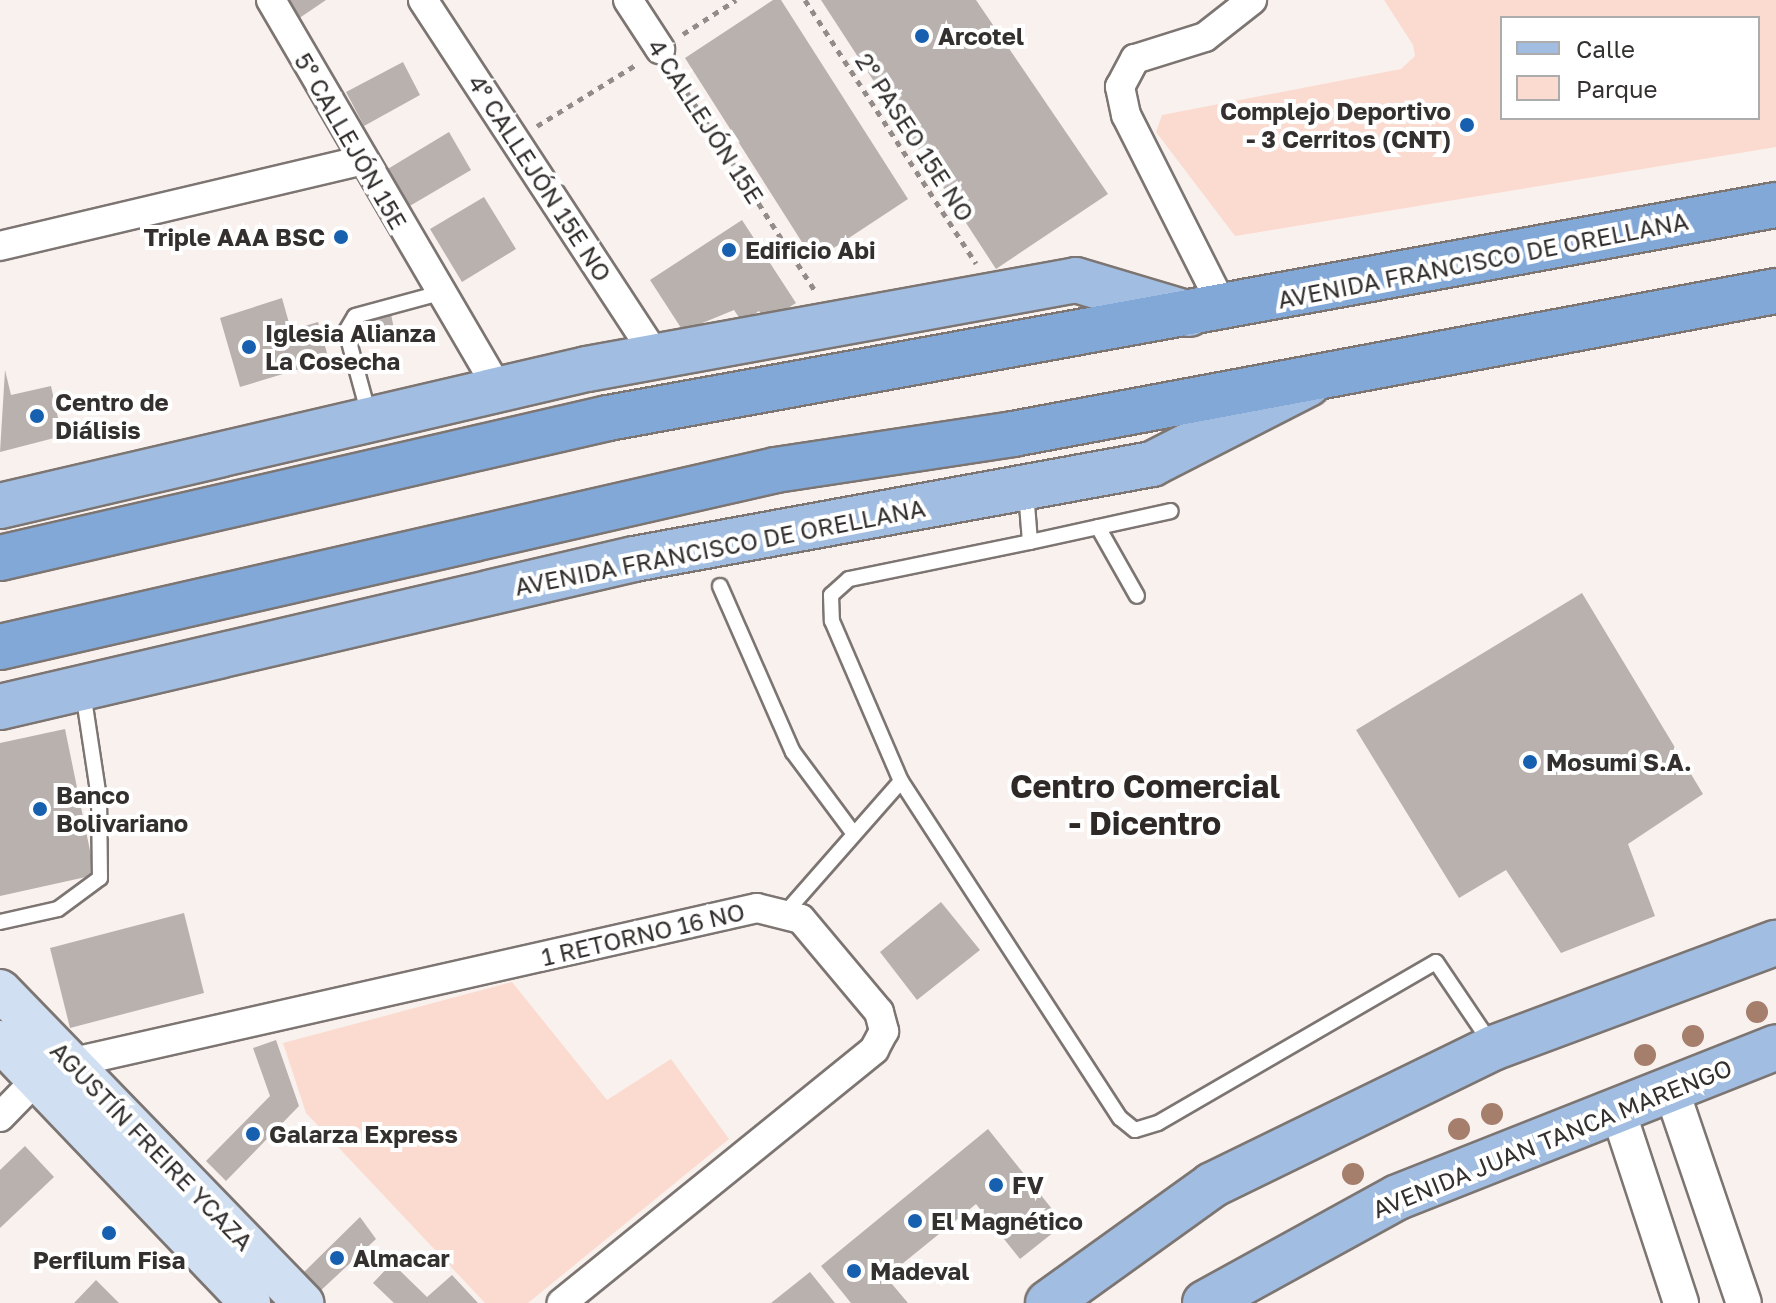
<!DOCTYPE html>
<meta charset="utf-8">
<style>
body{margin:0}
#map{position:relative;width:1776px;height:1303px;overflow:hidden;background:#f9f1ee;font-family:"Golos Text",sans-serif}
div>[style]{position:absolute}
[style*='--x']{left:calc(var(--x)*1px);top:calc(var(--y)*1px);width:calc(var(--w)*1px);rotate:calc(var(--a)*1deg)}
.green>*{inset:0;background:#fbdbcf}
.building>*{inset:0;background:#b9b1ae}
.path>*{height:5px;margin-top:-2.5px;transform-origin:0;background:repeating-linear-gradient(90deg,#918b89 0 6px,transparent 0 12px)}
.roads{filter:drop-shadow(2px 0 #7c7572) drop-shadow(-2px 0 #7c7572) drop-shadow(0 2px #7c7572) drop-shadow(0 -2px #7c7572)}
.service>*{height:14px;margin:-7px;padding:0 7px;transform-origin:7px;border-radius:7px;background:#fff}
.minor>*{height:28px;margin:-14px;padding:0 14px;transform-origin:14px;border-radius:14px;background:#fff}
.tertiary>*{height:34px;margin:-17px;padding:0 17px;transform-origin:17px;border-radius:17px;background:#fff}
.secondary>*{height:40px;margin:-20px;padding:0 20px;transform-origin:20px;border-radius:20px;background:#d0dff1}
.primary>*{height:44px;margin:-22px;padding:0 22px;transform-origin:22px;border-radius:22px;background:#a1bee2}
.trunk>*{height:44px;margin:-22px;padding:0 22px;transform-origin:22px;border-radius:22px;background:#82a8d8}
.trees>*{width:22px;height:22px;margin:-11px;border-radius:50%;background:#a57e6c}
.dots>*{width:22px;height:22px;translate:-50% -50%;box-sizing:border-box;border:4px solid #fff;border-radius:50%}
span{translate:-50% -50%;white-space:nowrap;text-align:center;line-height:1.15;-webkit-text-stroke:8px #fff;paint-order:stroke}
.poi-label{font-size:24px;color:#33302f;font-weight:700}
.left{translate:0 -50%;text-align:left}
.right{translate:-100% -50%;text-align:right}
.street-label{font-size:24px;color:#33302f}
.district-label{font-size:32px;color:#2e2826;font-weight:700}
.legend{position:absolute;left:1500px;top:16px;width:260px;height:104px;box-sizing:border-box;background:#fff;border:2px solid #adacac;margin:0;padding:10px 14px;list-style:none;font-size:24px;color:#33302f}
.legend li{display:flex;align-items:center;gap:16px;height:40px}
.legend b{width:40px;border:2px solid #adacac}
</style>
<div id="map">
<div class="green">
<div style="clip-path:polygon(evenodd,1384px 0,1776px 0,1776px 147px,1235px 236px,1156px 132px,1162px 115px,1401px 69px,1415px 56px,1413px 45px,1384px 0,1502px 18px,1758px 18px,1758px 118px,1502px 118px,1502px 18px)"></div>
<div style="clip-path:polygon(512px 982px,607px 1100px,671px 1059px,729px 1139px,528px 1303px,485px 1303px,306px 1113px,283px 1043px)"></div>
</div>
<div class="building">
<div style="clip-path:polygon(285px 0,326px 0,298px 19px)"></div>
<div style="clip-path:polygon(773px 0,781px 0,908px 199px,814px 261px,685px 58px)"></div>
<div style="clip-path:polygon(821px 0,976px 0,1108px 194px,996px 269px)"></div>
<div style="clip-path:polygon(403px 62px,420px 95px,364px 126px,346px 92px)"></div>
<div style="clip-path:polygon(449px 132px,471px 170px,408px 207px,386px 170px)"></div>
<div style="clip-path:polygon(484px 197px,516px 249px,462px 282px,430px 229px)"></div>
<div style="clip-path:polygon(742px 220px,796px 303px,766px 322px,759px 311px,742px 322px,734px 310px,683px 331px,650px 280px)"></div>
<div style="clip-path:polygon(282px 298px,291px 330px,318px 322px,329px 360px,240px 387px,220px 318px)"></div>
<div style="clip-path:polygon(391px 314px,396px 339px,362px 346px,357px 322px)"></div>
<div style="clip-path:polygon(5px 370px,11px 395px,51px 386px,62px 436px,0 452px)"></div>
<div style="clip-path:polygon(1582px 593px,1703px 794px,1628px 844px,1655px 916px,1561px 953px,1506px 870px,1459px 898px,1356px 730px)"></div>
<div style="clip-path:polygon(65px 729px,95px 875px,0 896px,0 743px)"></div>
<div style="clip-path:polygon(941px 902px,980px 950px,917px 1000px,880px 952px)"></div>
<div style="clip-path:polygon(184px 913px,204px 993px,70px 1028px,50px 948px)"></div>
<div style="clip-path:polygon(276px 1040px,299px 1106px,226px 1181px,206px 1161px,270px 1096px,253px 1048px)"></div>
<div style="clip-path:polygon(988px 1129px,1064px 1224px,1020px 1259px,976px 1204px,886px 1277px,908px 1303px,851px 1303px,821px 1266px)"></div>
<div style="clip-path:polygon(25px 1146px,54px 1177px,0 1228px,0 1170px)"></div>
<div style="clip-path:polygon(360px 1217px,376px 1239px,317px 1294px,299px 1277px)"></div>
<div style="clip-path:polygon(392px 1263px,427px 1297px,452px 1275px,478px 1303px,394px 1303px,373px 1283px)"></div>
<div style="clip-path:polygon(810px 1272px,835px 1303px,771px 1303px)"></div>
<div style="clip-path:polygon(96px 1280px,119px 1303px,74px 1303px)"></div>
</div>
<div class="path">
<div style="--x:805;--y:0;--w:314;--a:57"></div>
<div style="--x:683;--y:34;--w:63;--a:-32.7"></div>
<div style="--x:674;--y:72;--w:262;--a:57.2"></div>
<div style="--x:537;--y:126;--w:118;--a:-31.8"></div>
</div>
<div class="roads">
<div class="service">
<div style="--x:369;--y:415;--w:87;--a:-105.3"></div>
<div style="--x:346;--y:331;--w:17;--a:-59"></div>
<div style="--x:355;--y:316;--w:88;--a:-15.1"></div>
<div style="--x:1026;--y:492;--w:50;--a:85.4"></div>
<div style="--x:1030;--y:542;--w:185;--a:168.4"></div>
<div style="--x:849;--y:579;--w:24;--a:138"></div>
<div style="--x:831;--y:595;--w:26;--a:88"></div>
<div style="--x:832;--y:621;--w:174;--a:66.7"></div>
<div style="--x:901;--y:781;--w:402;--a:57"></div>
<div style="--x:1120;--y:1118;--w:19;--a:39"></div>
<div style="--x:1135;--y:1130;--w:24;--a:-17"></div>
<div style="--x:1158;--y:1123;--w:321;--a:-30.1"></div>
<div style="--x:1436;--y:962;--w:100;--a:56"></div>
<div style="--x:1098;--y:527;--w:79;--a:60.5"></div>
<div style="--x:1030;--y:542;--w:144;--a:-12.4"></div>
<div style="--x:720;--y:586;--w:181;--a:66.3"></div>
<div style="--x:793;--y:752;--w:102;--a:53.4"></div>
<div style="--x:786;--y:912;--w:174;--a:-48.7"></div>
<div style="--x:0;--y:922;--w:59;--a:-12.6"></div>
<div style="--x:58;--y:909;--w:52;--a:-36.4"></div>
<div style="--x:100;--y:878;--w:80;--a:-90.7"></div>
<div style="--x:99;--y:798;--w:107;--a:-98.6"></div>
</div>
<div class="minor">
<div style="--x:271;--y:0;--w:450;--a:59.7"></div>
<div style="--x:423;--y:0;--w:425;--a:56.8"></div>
<div style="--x:628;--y:0;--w:59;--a:56.9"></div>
<div style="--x:0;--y:246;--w:369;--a:-13.3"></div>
<div style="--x:1224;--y:309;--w:217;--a:-116.8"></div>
<div style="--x:1126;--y:115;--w:29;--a:-102"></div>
<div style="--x:1120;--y:87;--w:32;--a:-62"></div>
<div style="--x:1135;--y:59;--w:73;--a:-17.4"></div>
<div style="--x:1205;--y:37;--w:60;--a:-38.2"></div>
<div style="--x:74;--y:1062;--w:700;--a:-12.71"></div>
<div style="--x:757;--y:908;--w:45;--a:14"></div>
<div style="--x:801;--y:919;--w:121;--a:50"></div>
<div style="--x:879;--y:1012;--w:20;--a:75"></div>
<div style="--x:884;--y:1031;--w:21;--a:118"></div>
<div style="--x:874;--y:1050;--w:402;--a:141"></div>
<div style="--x:0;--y:1117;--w:53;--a:-45.8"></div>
</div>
<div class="tertiary">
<div style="--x:1670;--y:1086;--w:229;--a:71.2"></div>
<div style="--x:1617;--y:1108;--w:205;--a:71.8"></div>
</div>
<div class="secondary">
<div style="--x:0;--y:990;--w:436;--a:45.9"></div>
<div style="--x:0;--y:1041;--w:362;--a:46.3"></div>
</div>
<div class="primary">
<div style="--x:0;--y:506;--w:603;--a:-13.14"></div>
<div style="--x:587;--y:369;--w:497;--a:-10.3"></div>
<div style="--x:1076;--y:280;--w:118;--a:16.7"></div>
<div style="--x:0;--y:707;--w:651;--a:-13.14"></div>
<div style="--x:634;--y:559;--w:527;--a:-10.39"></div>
<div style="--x:1152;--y:464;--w:175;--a:-27.1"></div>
<div style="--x:1048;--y:1303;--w:202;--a:-35.7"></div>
<div style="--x:1212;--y:1185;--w:313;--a:-26"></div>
<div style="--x:1493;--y:1048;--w:302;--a:-20.4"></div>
<div style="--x:1205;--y:1303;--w:220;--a:-28.8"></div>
<div style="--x:1398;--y:1197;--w:407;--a:-21.6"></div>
</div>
<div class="trunk">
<div style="--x:0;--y:558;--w:624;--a:-12.97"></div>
<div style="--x:608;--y:418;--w:1187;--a:-10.34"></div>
<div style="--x:0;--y:647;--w:796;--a:-12.85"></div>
<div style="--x:776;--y:470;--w:240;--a:-8.6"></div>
<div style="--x:1013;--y:434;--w:776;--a:-10.62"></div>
</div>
</div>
<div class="trees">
<div style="left:1757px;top:1012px"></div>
<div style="left:1693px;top:1036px"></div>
<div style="left:1645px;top:1055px"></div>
<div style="left:1492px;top:1114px"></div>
<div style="left:1459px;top:1129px"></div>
<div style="left:1353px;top:1174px"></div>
</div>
<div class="dots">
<div style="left:922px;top:36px;background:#175faf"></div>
<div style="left:1467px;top:125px;background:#175faf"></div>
<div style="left:341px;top:237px;background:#175faf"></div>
<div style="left:729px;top:250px;background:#175faf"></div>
<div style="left:249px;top:347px;background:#175faf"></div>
<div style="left:37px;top:416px;background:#175faf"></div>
<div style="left:1530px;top:762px;background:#175faf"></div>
<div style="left:40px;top:809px;background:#175faf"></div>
<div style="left:253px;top:1134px;background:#175faf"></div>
<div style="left:996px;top:1185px;background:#175faf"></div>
<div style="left:915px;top:1221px;background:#175faf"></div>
<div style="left:109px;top:1233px;background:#175faf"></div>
<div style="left:337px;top:1258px;background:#175faf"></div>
<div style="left:854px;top:1271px;background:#175faf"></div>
</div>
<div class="poi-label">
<span class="left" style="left:938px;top:36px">Arcotel</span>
<span class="right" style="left:1451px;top:125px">Complejo Deportivo<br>- 3 Cerritos (CNT)</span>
<span class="right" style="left:325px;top:237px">Triple AAA BSC</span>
<span class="left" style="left:745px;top:250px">Edificio Abi</span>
<span class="left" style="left:265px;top:347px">Iglesia Alianza<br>La Cosecha</span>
<span class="left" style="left:55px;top:416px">Centro de<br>Diálisis</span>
<span class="left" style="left:1546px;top:762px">Mosumi S.A.</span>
<span class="left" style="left:56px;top:809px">Banco<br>Bolivariano</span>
<span class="left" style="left:269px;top:1134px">Galarza Express</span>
<span class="left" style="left:1012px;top:1185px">FV</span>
<span class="left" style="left:931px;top:1221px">El Magnético</span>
<span class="left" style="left:353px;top:1258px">Almacar</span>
<span style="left:109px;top:1260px">Perfilum Fisa</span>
<span class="left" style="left:870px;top:1271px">Madeval</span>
</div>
<div class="street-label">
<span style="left:706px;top:121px;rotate:57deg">4 CALLEJÓN 15E</span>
<span style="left:915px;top:137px;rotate:57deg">2° PASEO 15E NO</span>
<span style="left:351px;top:141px;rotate:60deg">5° CALLEJÓN 15E</span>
<span style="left:540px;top:178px;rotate:57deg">4° CALLEJÓN 15E NO</span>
<span style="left:1483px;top:260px;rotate:-11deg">AVENIDA FRANCISCO DE ORELLANA</span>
<span style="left:720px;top:547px;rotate:-11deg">AVENIDA FRANCISCO DE ORELLANA</span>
<span style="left:643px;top:934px;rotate:-13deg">1 RETORNO 16 NO</span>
<span style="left:1552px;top:1138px;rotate:-22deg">AVENIDA JUAN TANCA MARENGO</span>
<span style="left:152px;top:1146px;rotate:46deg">AGUSTÍN FREIRE YCAZA</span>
</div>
<div class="district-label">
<span style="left:1145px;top:805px">Centro Comercial<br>- Dicentro</span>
</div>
<ul class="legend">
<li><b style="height:10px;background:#a1bee2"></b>Calle</li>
<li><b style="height:22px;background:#fbdbcf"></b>Parque</li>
</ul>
</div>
